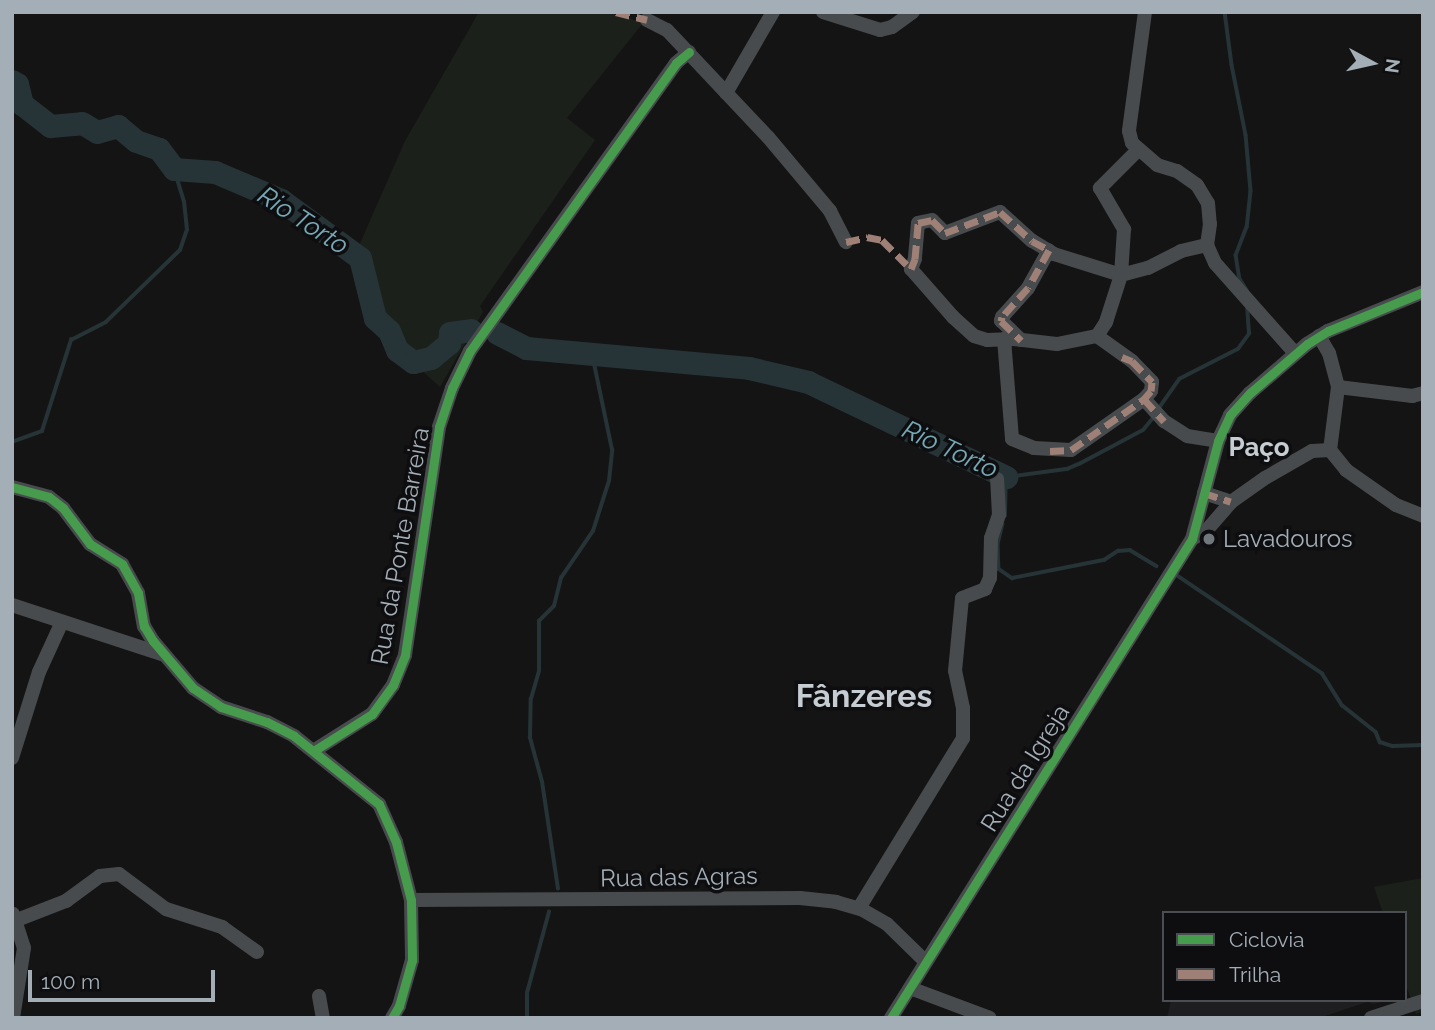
<!DOCTYPE html>
<meta charset="utf-8">
<style>
body{margin:0}
#map{position:relative;width:1435px;height:1030px;overflow:hidden;background:#141414;font-family:Raleway,sans-serif}
div>[style]{position:absolute}
[style*='--x']{left:calc(var(--x)*1px);top:calc(var(--y)*1px);width:calc(var(--w)*1px);rotate:calc(var(--a)*1deg)}
.built>*{inset:0;background:#1e1e20}
.green>*{inset:0;background:#1b211a}
.stream>*{height:3.5px;margin:-1.75px;padding:0 1.75px;transform-origin:1.75px;border-radius:1.75px;background:#263437}
.river>*{height:23px;margin:-11.5px;padding:0 11.5px;transform-origin:11.5px;border-radius:11.5px;background:#263437}
.minor>*{height:14px;margin:-7px;padding:0 7px;transform-origin:7px;border-radius:7px;background:#484b4d}
.quiet>*{height:7px;margin-top:-3.5px;transform-origin:0;background:repeating-linear-gradient(90deg,#9e8076 0 14px,transparent 0 21px)}
.cycleway>*{height:9px;margin:-4.5px;padding:0 4.5px;transform-origin:4.5px;border-radius:4.5px;background:#469c4c}
.dots>*{width:19px;height:19px;translate:-50% -50%;box-sizing:border-box;border:4px solid #0e0e10;border-radius:50%}
span{translate:-50% -50%;white-space:nowrap;text-align:center;line-height:1.15;-webkit-text-stroke:7px #0e0e10;paint-order:stroke}
.poi-label{font-size:24px;color:#a3aeb6}
.left{translate:0 -50%;text-align:left}
.street-label{font-size:24px;color:#a3aeb6}
.water-label{font-size:26px;color:#77a9b5;font-style:italic}
.neighbourhood-label{font-size:26px;color:#c5ccd2;font-weight:700}
.district-label{font-size:32px;color:#c5ccd2;font-weight:700}
.frame{position:absolute;inset:0;border:14px solid #a3aeb6;pointer-events:none}
.legend{position:absolute;left:1162px;top:911px;width:245px;height:91px;box-sizing:border-box;background:#0e0e10;border:2px solid #4a4e52;margin:0;padding:9px 12px;list-style:none;font-size:21px;color:#a3aeb6}
.legend li{display:flex;align-items:center;gap:14px;height:35px}
.legend b{width:35px;border:2px solid #4a4e52}
.north{position:absolute;left:1337px;top:28px;width:70px;height:70px;-webkit-text-stroke:5px #0e0e10;paint-order:stroke;rotate:98deg;font-size:19px;font-weight:700;line-height:28px;text-align:center;color:#a3aeb6}
.north::after{content:'';display:block;margin:auto;width:24px;height:32px;background:#a3aeb6;clip-path:polygon(50% 0,100% 100%,50% 72%,0 100%)}
.scale{position:absolute;left:28px;top:970px;width:187px;height:32px;box-sizing:border-box;border:4px solid #a3aeb6;border-top:0;padding-left:9px;font-size:21px;line-height:24px;white-space:nowrap;color:#a3aeb6;-webkit-text-stroke:5px #0e0e10;paint-order:stroke}
</style>
<div id="map">
<div class="built">
<div style="clip-path:polygon(1171px 1000px,1385px 1001px,1374px 1004px,1367px 1002px,1319px 1018px,1167px 1018px)"></div>
</div>
<div class="green">
<div style="clip-path:polygon(479px 12px,612px 12px,643px 23px,567px 118px,595px 140px,480px 306px,483px 312px,440px 387px,408px 358px,365px 283px,362px 252px,358px 248px,405px 141px)"></div>
<div style="clip-path:polygon(1423px 878px,1423px 1012px,1416px 1014px,1405px 982px,1405px 913px,1383px 913px,1374px 887px)"></div>
</div>
<div class="stream">
<div style="--x:1225;--y:12;--w:53;--a:82.5"></div>
<div style="--x:1232;--y:65;--w:71;--a:78.7"></div>
<div style="--x:1246;--y:135;--w:56;--a:84.9"></div>
<div style="--x:1251;--y:191;--w:36;--a:96"></div>
<div style="--x:1247;--y:227;--w:30;--a:111"></div>
<div style="--x:1236;--y:255;--w:24;--a:81"></div>
<div style="--x:1240;--y:279;--w:13;--a:58"></div>
<div style="--x:1159;--y:408;--w:35;--a:-55"></div>
<div style="--x:1179;--y:379;--w:66;--a:-27"></div>
<div style="--x:1238;--y:349;--w:19;--a:-54"></div>
<div style="--x:1249;--y:334;--w:30;--a:-94"></div>
<div style="--x:12;--y:442;--w:32;--a:-20"></div>
<div style="--x:42;--y:431;--w:96;--a:-72.3"></div>
<div style="--x:71;--y:340;--w:39;--a:-27"></div>
<div style="--x:106;--y:322;--w:103;--a:-44.2"></div>
<div style="--x:180;--y:250;--w:21;--a:-71"></div>
<div style="--x:187;--y:230;--w:28;--a:-96"></div>
<div style="--x:184;--y:202;--w:34;--a:-107"></div>
<div style="--x:1005;--y:516;--w:39;--a:-89"></div>
<div style="--x:1006;--y:477;--w:62;--a:-7.5"></div>
<div style="--x:1067;--y:469;--w:13;--a:-23"></div>
<div style="--x:1079;--y:464;--w:72;--a:-28"></div>
<div style="--x:1143;--y:430;--w:17;--a:-50"></div>
<div style="--x:1003;--y:524;--w:21;--a:104"></div>
<div style="--x:998;--y:544;--w:25;--a:88"></div>
<div style="--x:999;--y:569;--w:16;--a:35"></div>
<div style="--x:1012;--y:578;--w:94;--a:-11.1"></div>
<div style="--x:1104;--y:560;--w:17;--a:-33"></div>
<div style="--x:1118;--y:551;--w:12;--a:-5"></div>
<div style="--x:1130;--y:550;--w:31;--a:31"></div>
<div style="--x:1178;--y:576;--w:174;--a:34"></div>
<div style="--x:1322;--y:673;--w:38;--a:58"></div>
<div style="--x:1342;--y:705;--w:43;--a:38.5"></div>
<div style="--x:1376;--y:732;--w:11;--a:68"></div>
<div style="--x:1380;--y:742;--w:13;--a:18"></div>
<div style="--x:1392;--y:746;--w:31;--a:-2"></div>
<div style="--x:558;--y:889;--w:108;--a:-98.5"></div>
<div style="--x:542;--y:782;--w:46;--a:-105.3"></div>
<div style="--x:530;--y:738;--w:39;--a:-89"></div>
<div style="--x:531;--y:699;--w:29;--a:-74"></div>
<div style="--x:539;--y:671;--w:50;--a:-90"></div>
<div style="--x:539;--y:621;--w:21;--a:-45"></div>
<div style="--x:554;--y:606;--w:29;--a:-76"></div>
<div style="--x:561;--y:578;--w:57;--a:-55.8"></div>
<div style="--x:593;--y:531;--w:52;--a:-72.3"></div>
<div style="--x:609;--y:481;--w:31;--a:-84"></div>
<div style="--x:612;--y:450;--w:98;--a:-101.8"></div>
<div style="--x:527;--y:1018;--w:25;--a:-90"></div>
<div style="--x:527;--y:993;--w:84;--a:-74.8"></div>
</div>
<div class="river">
<div style="--x:12;--y:81;--w:6;--a:31"></div>
<div style="--x:17;--y:84;--w:21;--a:76"></div>
<div style="--x:22;--y:104;--w:36;--a:38"></div>
<div style="--x:50;--y:126;--w:32;--a:-5"></div>
<div style="--x:82;--y:123;--w:17;--a:31"></div>
<div style="--x:97;--y:132;--w:22;--a:-16"></div>
<div style="--x:118;--y:126;--w:23;--a:40"></div>
<div style="--x:136;--y:141;--w:24;--a:19"></div>
<div style="--x:159;--y:149;--w:25;--a:53"></div>
<div style="--x:174;--y:169;--w:41;--a:4.2"></div>
<div style="--x:215;--y:172;--w:72;--a:23"></div>
<div style="--x:281;--y:200;--w:98;--a:36.3"></div>
<div style="--x:360;--y:258;--w:62;--a:76"></div>
<div style="--x:375;--y:318;--w:19;--a:43"></div>
<div style="--x:389;--y:331;--w:21;--a:67"></div>
<div style="--x:397;--y:350;--w:20;--a:37"></div>
<div style="--x:413;--y:362;--w:18;--a:-13"></div>
<div style="--x:431;--y:358;--w:23;--a:-40"></div>
<div style="--x:449;--y:343;--w:10;--a:-84"></div>
<div style="--x:450;--y:333;--w:21;--a:-8"></div>
<div style="--x:497;--y:333;--w:33;--a:27"></div>
<div style="--x:526;--y:348;--w:224;--a:5.1"></div>
<div style="--x:749;--y:368;--w:61;--a:13.3"></div>
<div style="--x:808;--y:382;--w:220;--a:25.6"></div>
</div>
<div class="minor">
<div style="--x:823;--y:12;--w:60;--a:17.5"></div>
<div style="--x:880;--y:30;--w:12;--a:-14"></div>
<div style="--x:892;--y:27;--w:26;--a:-36"></div>
<div style="--x:1145;--y:12;--w:120;--a:97.7"></div>
<div style="--x:1129;--y:131;--w:12;--a:76"></div>
<div style="--x:1132;--y:143;--w:33;--a:41"></div>
<div style="--x:1157;--y:165;--w:21;--a:17"></div>
<div style="--x:1177;--y:171;--w:24;--a:35"></div>
<div style="--x:1197;--y:185;--w:21;--a:59"></div>
<div style="--x:1208;--y:203;--w:21;--a:85"></div>
<div style="--x:1210;--y:224;--w:21;--a:98"></div>
<div style="--x:1207;--y:245;--w:20;--a:66"></div>
<div style="--x:1215;--y:263;--w:120;--a:48.4"></div>
<div style="--x:647;--y:20;--w:22;--a:27"></div>
<div style="--x:667;--y:30;--w:147;--a:46.7"></div>
<div style="--x:768;--y:137;--w:97;--a:50"></div>
<div style="--x:830;--y:211;--w:35;--a:63"></div>
<div style="--x:726;--y:93;--w:94;--a:-59.9"></div>
<div style="--x:1138;--y:150;--w:54;--a:135"></div>
<div style="--x:1100;--y:188;--w:48;--a:59.7"></div>
<div style="--x:1124;--y:229;--w:46;--a:93.7"></div>
<div style="--x:1121;--y:275;--w:70;--a:-162.6"></div>
<div style="--x:1054;--y:254;--w:26;--a:-149"></div>
<div style="--x:1032;--y:241;--w:43;--a:-137.8"></div>
<div style="--x:1000;--y:212;--w:59;--a:159.1"></div>
<div style="--x:945;--y:233;--w:18;--a:-135"></div>
<div style="--x:932;--y:220;--w:14;--a:168"></div>
<div style="--x:918;--y:223;--w:36;--a:95"></div>
<div style="--x:915;--y:259;--w:11;--a:112"></div>
<div style="--x:911;--y:269;--w:64;--a:48.8"></div>
<div style="--x:953;--y:317;--w:28;--a:42"></div>
<div style="--x:974;--y:336;--w:14;--a:17"></div>
<div style="--x:987;--y:340;--w:27;--a:-2"></div>
<div style="--x:1014;--y:339;--w:43;--a:6.6"></div>
<div style="--x:1057;--y:344;--w:41;--a:-11.3"></div>
<div style="--x:1097;--y:336;--w:17;--a:-57"></div>
<div style="--x:1106;--y:322;--w:49;--a:-72.3"></div>
<div style="--x:1121;--y:275;--w:28;--a:-15"></div>
<div style="--x:1148;--y:268;--w:37;--a:-27"></div>
<div style="--x:1181;--y:251;--w:27;--a:-13"></div>
<div style="--x:1097;--y:336;--w:43;--a:35.5"></div>
<div style="--x:1132;--y:361;--w:29;--a:46"></div>
<div style="--x:1152;--y:382;--w:9;--a:96"></div>
<div style="--x:1151;--y:391;--w:11;--a:131"></div>
<div style="--x:1319;--y:336;--w:20;--a:60"></div>
<div style="--x:1329;--y:353;--w:35;--a:75"></div>
<div style="--x:1338;--y:387;--w:64;--a:97.2"></div>
<div style="--x:1330;--y:450;--w:26;--a:51"></div>
<div style="--x:1346;--y:470;--w:61;--a:35"></div>
<div style="--x:1396;--y:505;--w:29;--a:22"></div>
<div style="--x:1004;--y:339;--w:100;--a:85.4"></div>
<div style="--x:1012;--y:439;--w:24;--a:22"></div>
<div style="--x:1034;--y:448;--w:37;--a:3"></div>
<div style="--x:1071;--y:450;--w:89;--a:-34.9"></div>
<div style="--x:1144;--y:399;--w:30;--a:48"></div>
<div style="--x:1164;--y:421;--w:27;--a:33"></div>
<div style="--x:1187;--y:436;--w:31;--a:9"></div>
<div style="--x:1021;--y:340;--w:28;--a:-136"></div>
<div style="--x:1001;--y:321;--w:4;--a:-76"></div>
<div style="--x:1002;--y:317;--w:39;--a:-48"></div>
<div style="--x:1028;--y:288;--w:43;--a:-61.1"></div>
<div style="--x:1338;--y:387;--w:75;--a:6.9"></div>
<div style="--x:1412;--y:396;--w:11;--a:-15"></div>
<div style="--x:12;--y:487;--w:38;--a:15"></div>
<div style="--x:49;--y:497;--w:18;--a:38"></div>
<div style="--x:63;--y:508;--w:45;--a:53.1"></div>
<div style="--x:90;--y:544;--w:38;--a:32"></div>
<div style="--x:122;--y:564;--w:33;--a:61"></div>
<div style="--x:138;--y:593;--w:34;--a:80"></div>
<div style="--x:144;--y:626;--w:17;--a:59"></div>
<div style="--x:153;--y:641;--w:62;--a:49.6"></div>
<div style="--x:193;--y:688;--w:34;--a:34"></div>
<div style="--x:221;--y:707;--w:48;--a:18.1"></div>
<div style="--x:267;--y:722;--w:30;--a:27"></div>
<div style="--x:294;--y:736;--w:109;--a:38.7"></div>
<div style="--x:379;--y:804;--w:42;--a:65.9"></div>
<div style="--x:396;--y:842;--w:60;--a:75.5"></div>
<div style="--x:411;--y:900;--w:60;--a:89"></div>
<div style="--x:412;--y:960;--w:48;--a:105.8"></div>
<div style="--x:399;--y:1006;--w:14;--a:120"></div>
<div style="--x:1204;--y:493;--w:28;--a:18"></div>
<div style="--x:1192;--y:539;--w:16;--a:-30"></div>
<div style="--x:1206;--y:531;--w:38;--a:-49"></div>
<div style="--x:1231;--y:502;--w:42;--a:-35.2"></div>
<div style="--x:1265;--y:478;--w:54;--a:-29.9"></div>
<div style="--x:1312;--y:451;--w:18;--a:-3"></div>
<div style="--x:12;--y:605;--w:160;--a:18.2"></div>
<div style="--x:315;--y:750;--w:67;--a:-32.3"></div>
<div style="--x:372;--y:714;--w:36;--a:-54"></div>
<div style="--x:393;--y:685;--w:32;--a:-68"></div>
<div style="--x:405;--y:655;--w:231;--a:-81.5"></div>
<div style="--x:439;--y:427;--w:41;--a:-71.6"></div>
<div style="--x:452;--y:388;--w:41;--a:-64.1"></div>
<div style="--x:470;--y:351;--w:354;--a:-54.4"></div>
<div style="--x:676;--y:63;--w:17;--a:-40"></div>
<div style="--x:12;--y:758;--w:90;--a:-72.6"></div>
<div style="--x:39;--y:672;--w:53;--a:-65.4"></div>
<div style="--x:411;--y:900;--w:389;--a:-0.3"></div>
<div style="--x:800;--y:898;--w:36;--a:6"></div>
<div style="--x:836;--y:902;--w:26;--a:16"></div>
<div style="--x:861;--y:909;--w:30;--a:30"></div>
<div style="--x:887;--y:924;--w:54;--a:44.3"></div>
<div style="--x:859;--y:908;--w:199;--a:-58.5"></div>
<div style="--x:963;--y:738;--w:30;--a:-90"></div>
<div style="--x:963;--y:708;--w:38;--a:-102"></div>
<div style="--x:955;--y:671;--w:73;--a:-84.5"></div>
<div style="--x:962;--y:598;--w:25;--a:-21"></div>
<div style="--x:985;--y:589;--w:12;--a:-66"></div>
<div style="--x:990;--y:578;--w:40;--a:-88.6"></div>
<div style="--x:991;--y:538;--w:24;--a:-71"></div>
<div style="--x:999;--y:515;--w:36;--a:-93"></div>
<div style="--x:17;--y:920;--w:53;--a:-21.2"></div>
<div style="--x:66;--y:901;--w:42;--a:-36.3"></div>
<div style="--x:100;--y:876;--w:19;--a:-6"></div>
<div style="--x:119;--y:874;--w:59;--a:36.7"></div>
<div style="--x:166;--y:909;--w:59;--a:17.8"></div>
<div style="--x:222;--y:927;--w:43;--a:35.5"></div>
<div style="--x:910;--y:988;--w:85;--a:20.6"></div>
<div style="--x:319;--y:996;--w:22;--a:80"></div>
<div style="--x:13;--y:1018;--w:71;--a:-81.1"></div>
<div style="--x:24;--y:948;--w:36;--a:-108"></div>
<div style="--x:891;--y:1018;--w:566;--a:-57.86"></div>
<div style="--x:1192;--y:539;--w:101;--a:-75.1"></div>
<div style="--x:1218;--y:441;--w:29;--a:-65"></div>
<div style="--x:1230;--y:415;--w:30;--a:-48"></div>
<div style="--x:1250;--y:393;--w:75;--a:-40.7"></div>
<div style="--x:1307;--y:344;--w:25;--a:-32"></div>
<div style="--x:1328;--y:331;--w:103;--a:-22.3"></div>
<div style="--x:1371;--y:1018;--w:55;--a:-18.1"></div>
</div>
<div class="quiet">
<div style="--x:616;--y:12;--w:32;--a:14"></div>
<div style="--x:846;--y:242;--w:22;--a:-13"></div>
<div style="--x:867;--y:237;--w:15;--a:11"></div>
<div style="--x:882;--y:240;--w:41;--a:45"></div>
<div style="--x:911;--y:269;--w:11;--a:-68"></div>
<div style="--x:915;--y:259;--w:36;--a:-85"></div>
<div style="--x:918;--y:223;--w:14;--a:-12"></div>
<div style="--x:932;--y:220;--w:18;--a:45"></div>
<div style="--x:945;--y:233;--w:59;--a:-20.9"></div>
<div style="--x:1000;--y:212;--w:43;--a:42.2"></div>
<div style="--x:1032;--y:241;--w:19;--a:28"></div>
<div style="--x:1049;--y:250;--w:43;--a:118.9"></div>
<div style="--x:1028;--y:288;--w:39;--a:132"></div>
<div style="--x:1002;--y:317;--w:4;--a:104"></div>
<div style="--x:1001;--y:321;--w:28;--a:44"></div>
<div style="--x:1122;--y:357;--w:11;--a:22"></div>
<div style="--x:1132;--y:361;--w:29;--a:46"></div>
<div style="--x:1152;--y:382;--w:9;--a:96"></div>
<div style="--x:1151;--y:391;--w:11;--a:131"></div>
<div style="--x:1050;--y:451;--w:21;--a:-3"></div>
<div style="--x:1071;--y:450;--w:89;--a:-34.9"></div>
<div style="--x:1144;--y:399;--w:30;--a:48"></div>
<div style="--x:1204;--y:493;--w:28;--a:18"></div>
</div>
<div class="cycleway">
<div style="--x:12;--y:487;--w:38;--a:15"></div>
<div style="--x:49;--y:497;--w:18;--a:38"></div>
<div style="--x:63;--y:508;--w:45;--a:53.1"></div>
<div style="--x:90;--y:544;--w:38;--a:32"></div>
<div style="--x:122;--y:564;--w:33;--a:61"></div>
<div style="--x:138;--y:593;--w:34;--a:80"></div>
<div style="--x:144;--y:626;--w:17;--a:59"></div>
<div style="--x:153;--y:641;--w:62;--a:49.6"></div>
<div style="--x:193;--y:688;--w:34;--a:34"></div>
<div style="--x:221;--y:707;--w:48;--a:18.1"></div>
<div style="--x:267;--y:722;--w:30;--a:27"></div>
<div style="--x:294;--y:736;--w:109;--a:38.7"></div>
<div style="--x:379;--y:804;--w:42;--a:65.9"></div>
<div style="--x:396;--y:842;--w:60;--a:75.5"></div>
<div style="--x:411;--y:900;--w:60;--a:89"></div>
<div style="--x:412;--y:960;--w:48;--a:105.8"></div>
<div style="--x:399;--y:1006;--w:14;--a:120"></div>
<div style="--x:315;--y:750;--w:67;--a:-32.3"></div>
<div style="--x:372;--y:714;--w:36;--a:-54"></div>
<div style="--x:393;--y:685;--w:32;--a:-68"></div>
<div style="--x:405;--y:655;--w:231;--a:-81.5"></div>
<div style="--x:439;--y:427;--w:41;--a:-71.6"></div>
<div style="--x:452;--y:388;--w:41;--a:-64.1"></div>
<div style="--x:470;--y:351;--w:354;--a:-54.4"></div>
<div style="--x:676;--y:63;--w:17;--a:-40"></div>
<div style="--x:891;--y:1018;--w:566;--a:-57.86"></div>
<div style="--x:1192;--y:539;--w:101;--a:-75.1"></div>
<div style="--x:1218;--y:441;--w:29;--a:-65"></div>
<div style="--x:1230;--y:415;--w:30;--a:-48"></div>
<div style="--x:1250;--y:393;--w:75;--a:-40.7"></div>
<div style="--x:1307;--y:344;--w:25;--a:-32"></div>
<div style="--x:1328;--y:331;--w:103;--a:-22.3"></div>
</div>
<div class="dots">
<div style="left:1209px;top:539px;background:#71787d"></div>
</div>
<div class="poi-label">
<span class="left" style="left:1223px;top:539px">Lavadouros</span>
</div>
<div class="street-label">
<span style="left:400px;top:546px;rotate:-80deg">Rua da Ponte Barreira</span>
<span style="left:1025px;top:768px;rotate:-58deg">Rua da Igreja</span>
<span style="left:679px;top:877px;rotate:-1deg">Rua das Agras</span>
</div>
<div class="water-label">
<span style="left:303px;top:221px;rotate:33deg">Rio Torto</span>
<span style="left:950px;top:450px;rotate:25deg">Rio Torto</span>
</div>
<div class="neighbourhood-label">
<span style="left:1259px;top:448px">Paço</span>
</div>
<div class="district-label">
<span style="left:864px;top:696px">Fânzeres</span>
</div>
<div class="frame"></div>
<ul class="legend">
<li><b style="height:9px;background:#469c4c"></b>Ciclovia</li>
<li><b style="height:9px;background:#9e8076"></b>Trilha</li>
</ul>
<div class="north">N</div>
<div class="scale">100 m</div>
</div>
